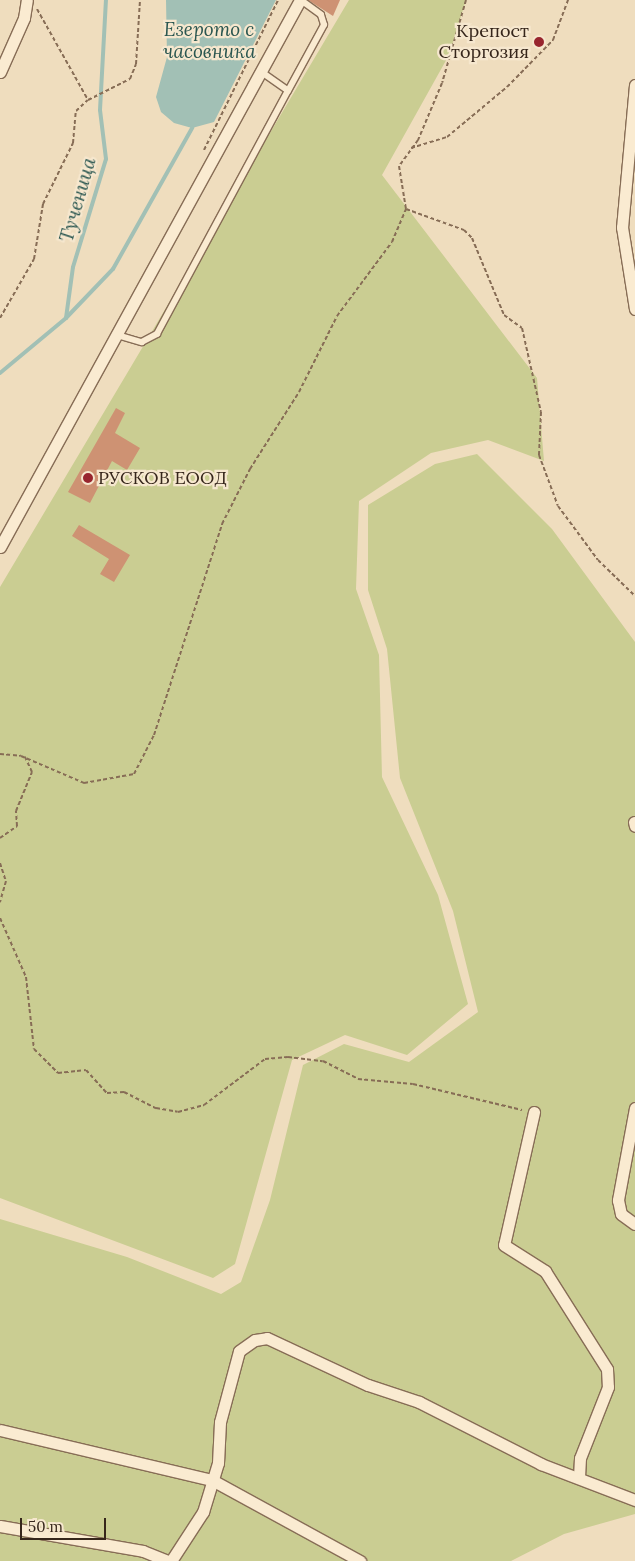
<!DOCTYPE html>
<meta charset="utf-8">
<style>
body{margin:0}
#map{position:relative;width:635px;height:1561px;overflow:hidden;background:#efddbe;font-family:Lora,serif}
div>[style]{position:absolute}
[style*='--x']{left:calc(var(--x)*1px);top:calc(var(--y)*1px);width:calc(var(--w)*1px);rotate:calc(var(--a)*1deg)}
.green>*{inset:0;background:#cacd92}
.water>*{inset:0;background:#a2c0b5}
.stream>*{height:4px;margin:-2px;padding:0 2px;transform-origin:2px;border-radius:2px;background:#a2c0b5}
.building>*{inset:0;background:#ce9273}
.path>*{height:2px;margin-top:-1px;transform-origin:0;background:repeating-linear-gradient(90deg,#876d56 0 4px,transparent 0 6.5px)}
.roads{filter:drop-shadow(1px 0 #876d56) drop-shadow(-1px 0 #876d56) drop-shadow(0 1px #876d56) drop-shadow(0 -1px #876d56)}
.lane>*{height:5.5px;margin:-2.75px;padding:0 2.75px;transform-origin:2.75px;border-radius:2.75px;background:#faebd1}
.street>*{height:11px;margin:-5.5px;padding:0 5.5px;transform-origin:5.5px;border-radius:5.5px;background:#faebd1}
.dots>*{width:14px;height:14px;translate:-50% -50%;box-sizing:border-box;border:2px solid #f6e7ce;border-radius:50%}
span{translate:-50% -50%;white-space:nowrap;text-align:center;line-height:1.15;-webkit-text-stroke:4.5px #f6e7ce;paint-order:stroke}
.poi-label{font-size:18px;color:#36261b}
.right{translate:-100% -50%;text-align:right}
.left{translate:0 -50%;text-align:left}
.water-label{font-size:19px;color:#2a5650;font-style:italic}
.scale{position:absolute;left:20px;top:1518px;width:86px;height:22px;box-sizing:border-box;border:2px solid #36261b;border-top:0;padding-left:6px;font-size:15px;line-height:18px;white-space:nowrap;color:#36261b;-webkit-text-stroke:4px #f6e7ce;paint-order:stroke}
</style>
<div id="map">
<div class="green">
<div style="clip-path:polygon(349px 0,466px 0,449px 55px,382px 175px,537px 378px,544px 461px,488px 440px,431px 453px,359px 501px,356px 589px,379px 655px,382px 777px,438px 895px,468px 1004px,407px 1055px,345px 1035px,292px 1060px,235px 1264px,213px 1278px,0 1198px,0 587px)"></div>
<div style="clip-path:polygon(477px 454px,552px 529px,635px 642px,635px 1514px,564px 1534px,511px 1561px,0 1561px,0 1219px,127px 1257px,221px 1294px,241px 1282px,270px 1200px,303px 1065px,344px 1044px,409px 1062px,478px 1012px,453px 911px,400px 778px,387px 649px,368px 590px,368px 505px,435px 464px)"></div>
</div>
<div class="water">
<div style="clip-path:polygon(166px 0,276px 0,214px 122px,192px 128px,174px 123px,161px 112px,156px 97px,167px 57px)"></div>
</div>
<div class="stream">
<div style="--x:66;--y:318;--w:51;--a:-82.2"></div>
<div style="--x:73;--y:267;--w:113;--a:-73"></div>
<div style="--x:106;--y:159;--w:49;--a:-97"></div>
<div style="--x:100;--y:110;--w:110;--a:-86.9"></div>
<div style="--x:0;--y:373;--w:86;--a:-39.8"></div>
<div style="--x:66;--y:318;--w:68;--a:-46.2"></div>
<div style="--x:113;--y:269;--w:162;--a:-60.7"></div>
</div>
<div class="building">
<div style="clip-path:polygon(308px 0,340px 0,333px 16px)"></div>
<div style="clip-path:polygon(116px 408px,125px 413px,115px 433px,140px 448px,127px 470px,112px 461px,90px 503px,68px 492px)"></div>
<div style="clip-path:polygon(79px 525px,130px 555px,114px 582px,100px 574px,109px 559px,72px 536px)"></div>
</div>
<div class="path">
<div style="--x:466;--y:0;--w:86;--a:106.1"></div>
<div style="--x:442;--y:83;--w:62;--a:112.8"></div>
<div style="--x:418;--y:140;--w:32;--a:126"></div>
<div style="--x:399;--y:166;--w:44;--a:80.8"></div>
<div style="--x:406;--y:209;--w:62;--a:19.9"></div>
<div style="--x:464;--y:230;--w:11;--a:45"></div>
<div style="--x:472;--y:238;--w:83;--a:67.4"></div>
<div style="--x:504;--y:315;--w:22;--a:36"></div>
<div style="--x:522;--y:328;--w:86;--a:77.3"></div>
<div style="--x:541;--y:412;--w:43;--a:92.7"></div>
<div style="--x:539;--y:455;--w:54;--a:69.6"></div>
<div style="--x:558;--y:506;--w:67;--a:53.5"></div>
<div style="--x:598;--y:560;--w:52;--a:44.2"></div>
<div style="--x:37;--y:9;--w:104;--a:60.7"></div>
<div style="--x:411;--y:148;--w:38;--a:-17"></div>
<div style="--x:447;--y:137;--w:78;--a:-39.8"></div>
<div style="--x:507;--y:87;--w:66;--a:-45.6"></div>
<div style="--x:553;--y:40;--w:43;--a:-69.4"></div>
<div style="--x:204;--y:150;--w:167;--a:-63.7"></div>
<div style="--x:0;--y:318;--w:68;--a:-60"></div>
<div style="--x:34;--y:259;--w:56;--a:-80.7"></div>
<div style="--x:43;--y:204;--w:68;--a:-63.8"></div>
<div style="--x:73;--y:143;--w:32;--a:-85"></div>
<div style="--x:76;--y:111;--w:16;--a:-43"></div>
<div style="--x:88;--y:100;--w:47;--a:-26.6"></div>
<div style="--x:130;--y:79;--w:16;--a:-68"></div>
<div style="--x:136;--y:64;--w:64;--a:-86.4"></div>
<div style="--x:0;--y:754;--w:21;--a:5"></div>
<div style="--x:21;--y:756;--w:69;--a:23.2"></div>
<div style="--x:84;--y:783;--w:51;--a:-10.2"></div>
<div style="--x:134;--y:774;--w:44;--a:-62.9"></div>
<div style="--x:154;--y:735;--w:222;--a:-72.1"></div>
<div style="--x:222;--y:524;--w:62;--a:-63"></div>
<div style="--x:250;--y:469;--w:91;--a:-57.5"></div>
<div style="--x:299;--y:392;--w:85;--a:-63.4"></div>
<div style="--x:337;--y:316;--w:92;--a:-53.4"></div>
<div style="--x:392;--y:242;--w:36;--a:-67"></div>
<div style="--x:0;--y:838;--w:21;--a:-35"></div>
<div style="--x:17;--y:826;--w:15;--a:-94"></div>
<div style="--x:16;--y:811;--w:42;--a:-67.7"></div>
<div style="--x:32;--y:772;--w:17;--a:-115"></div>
<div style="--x:0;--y:863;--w:19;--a:72"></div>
<div style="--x:6;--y:881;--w:22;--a:106"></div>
<div style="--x:0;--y:918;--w:64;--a:66.2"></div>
<div style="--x:26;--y:977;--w:72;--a:83.7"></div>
<div style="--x:34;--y:1049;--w:34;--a:45"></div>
<div style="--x:58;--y:1073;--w:28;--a:-6"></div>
<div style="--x:86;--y:1070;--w:31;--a:48"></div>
<div style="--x:107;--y:1093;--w:17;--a:-3"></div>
<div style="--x:124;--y:1092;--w:36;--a:27"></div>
<div style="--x:156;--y:1108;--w:22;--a:10"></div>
<div style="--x:178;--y:1112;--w:27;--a:-15"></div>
<div style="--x:204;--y:1105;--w:76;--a:-37"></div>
<div style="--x:265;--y:1059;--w:23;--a:-5"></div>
<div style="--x:288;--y:1057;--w:35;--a:7"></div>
<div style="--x:323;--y:1061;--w:39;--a:27"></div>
<div style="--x:358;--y:1079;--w:55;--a:5.2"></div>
<div style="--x:413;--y:1084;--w:112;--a:13.4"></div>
</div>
<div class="roads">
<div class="lane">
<div style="--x:288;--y:91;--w:75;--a:-61.4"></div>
<div style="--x:324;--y:25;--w:10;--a:-107"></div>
<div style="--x:321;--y:15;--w:26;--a:-144"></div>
<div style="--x:117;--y:335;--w:26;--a:16"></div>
<div style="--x:142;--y:342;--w:17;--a:-28"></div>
<div style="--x:157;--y:334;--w:276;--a:-61.7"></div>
<div style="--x:288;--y:91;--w:33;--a:-145"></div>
</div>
<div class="street">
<div style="--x:0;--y:72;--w:59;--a:-66"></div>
<div style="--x:24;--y:18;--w:18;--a:-81"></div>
<div style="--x:635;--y:85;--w:143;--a:95.2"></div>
<div style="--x:622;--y:227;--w:83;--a:81"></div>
<div style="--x:0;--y:547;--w:624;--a:-61.26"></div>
<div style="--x:634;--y:822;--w:4;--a:76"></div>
<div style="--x:635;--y:1108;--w:94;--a:100.5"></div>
<div style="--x:618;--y:1200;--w:14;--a:78"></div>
<div style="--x:621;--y:1214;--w:17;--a:36"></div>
<div style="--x:534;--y:1112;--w:136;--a:102.7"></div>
<div style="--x:504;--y:1245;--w:49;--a:32.4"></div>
<div style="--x:545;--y:1271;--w:116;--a:57.7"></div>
<div style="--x:607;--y:1369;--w:18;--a:87"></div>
<div style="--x:608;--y:1387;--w:76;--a:111.5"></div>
<div style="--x:580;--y:1458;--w:20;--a:93"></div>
<div style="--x:0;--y:1430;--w:218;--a:13.3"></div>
<div style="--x:212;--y:1480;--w:169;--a:28.7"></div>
<div style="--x:0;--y:1526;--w:145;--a:9.9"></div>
<div style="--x:143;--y:1551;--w:27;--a:22"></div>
<div style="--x:171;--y:1561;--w:59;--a:-56.9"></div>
<div style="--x:203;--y:1512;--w:51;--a:-73"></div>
<div style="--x:218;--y:1463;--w:41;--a:-87.2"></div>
<div style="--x:220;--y:1422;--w:73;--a:-75"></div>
<div style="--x:239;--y:1351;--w:19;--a:-35"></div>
<div style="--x:255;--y:1340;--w:12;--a:-9"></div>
<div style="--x:267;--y:1338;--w:111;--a:25"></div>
<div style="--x:368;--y:1385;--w:54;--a:18.4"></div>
<div style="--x:419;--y:1402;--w:137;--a:26.9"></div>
<div style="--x:541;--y:1464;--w:101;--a:21"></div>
</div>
</div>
<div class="dots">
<div style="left:539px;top:42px;background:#98252e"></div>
<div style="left:88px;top:478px;background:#98252e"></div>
</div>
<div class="poi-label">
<span class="right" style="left:529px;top:42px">Крепост<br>Сторгозия</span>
<span class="left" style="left:98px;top:478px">РУСКОВ ЕООД</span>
</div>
<div class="water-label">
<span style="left:209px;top:41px">Езерото с<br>часовника</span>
<span style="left:78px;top:200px;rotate:-74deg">Тученица</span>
</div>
<div class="scale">50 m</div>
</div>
